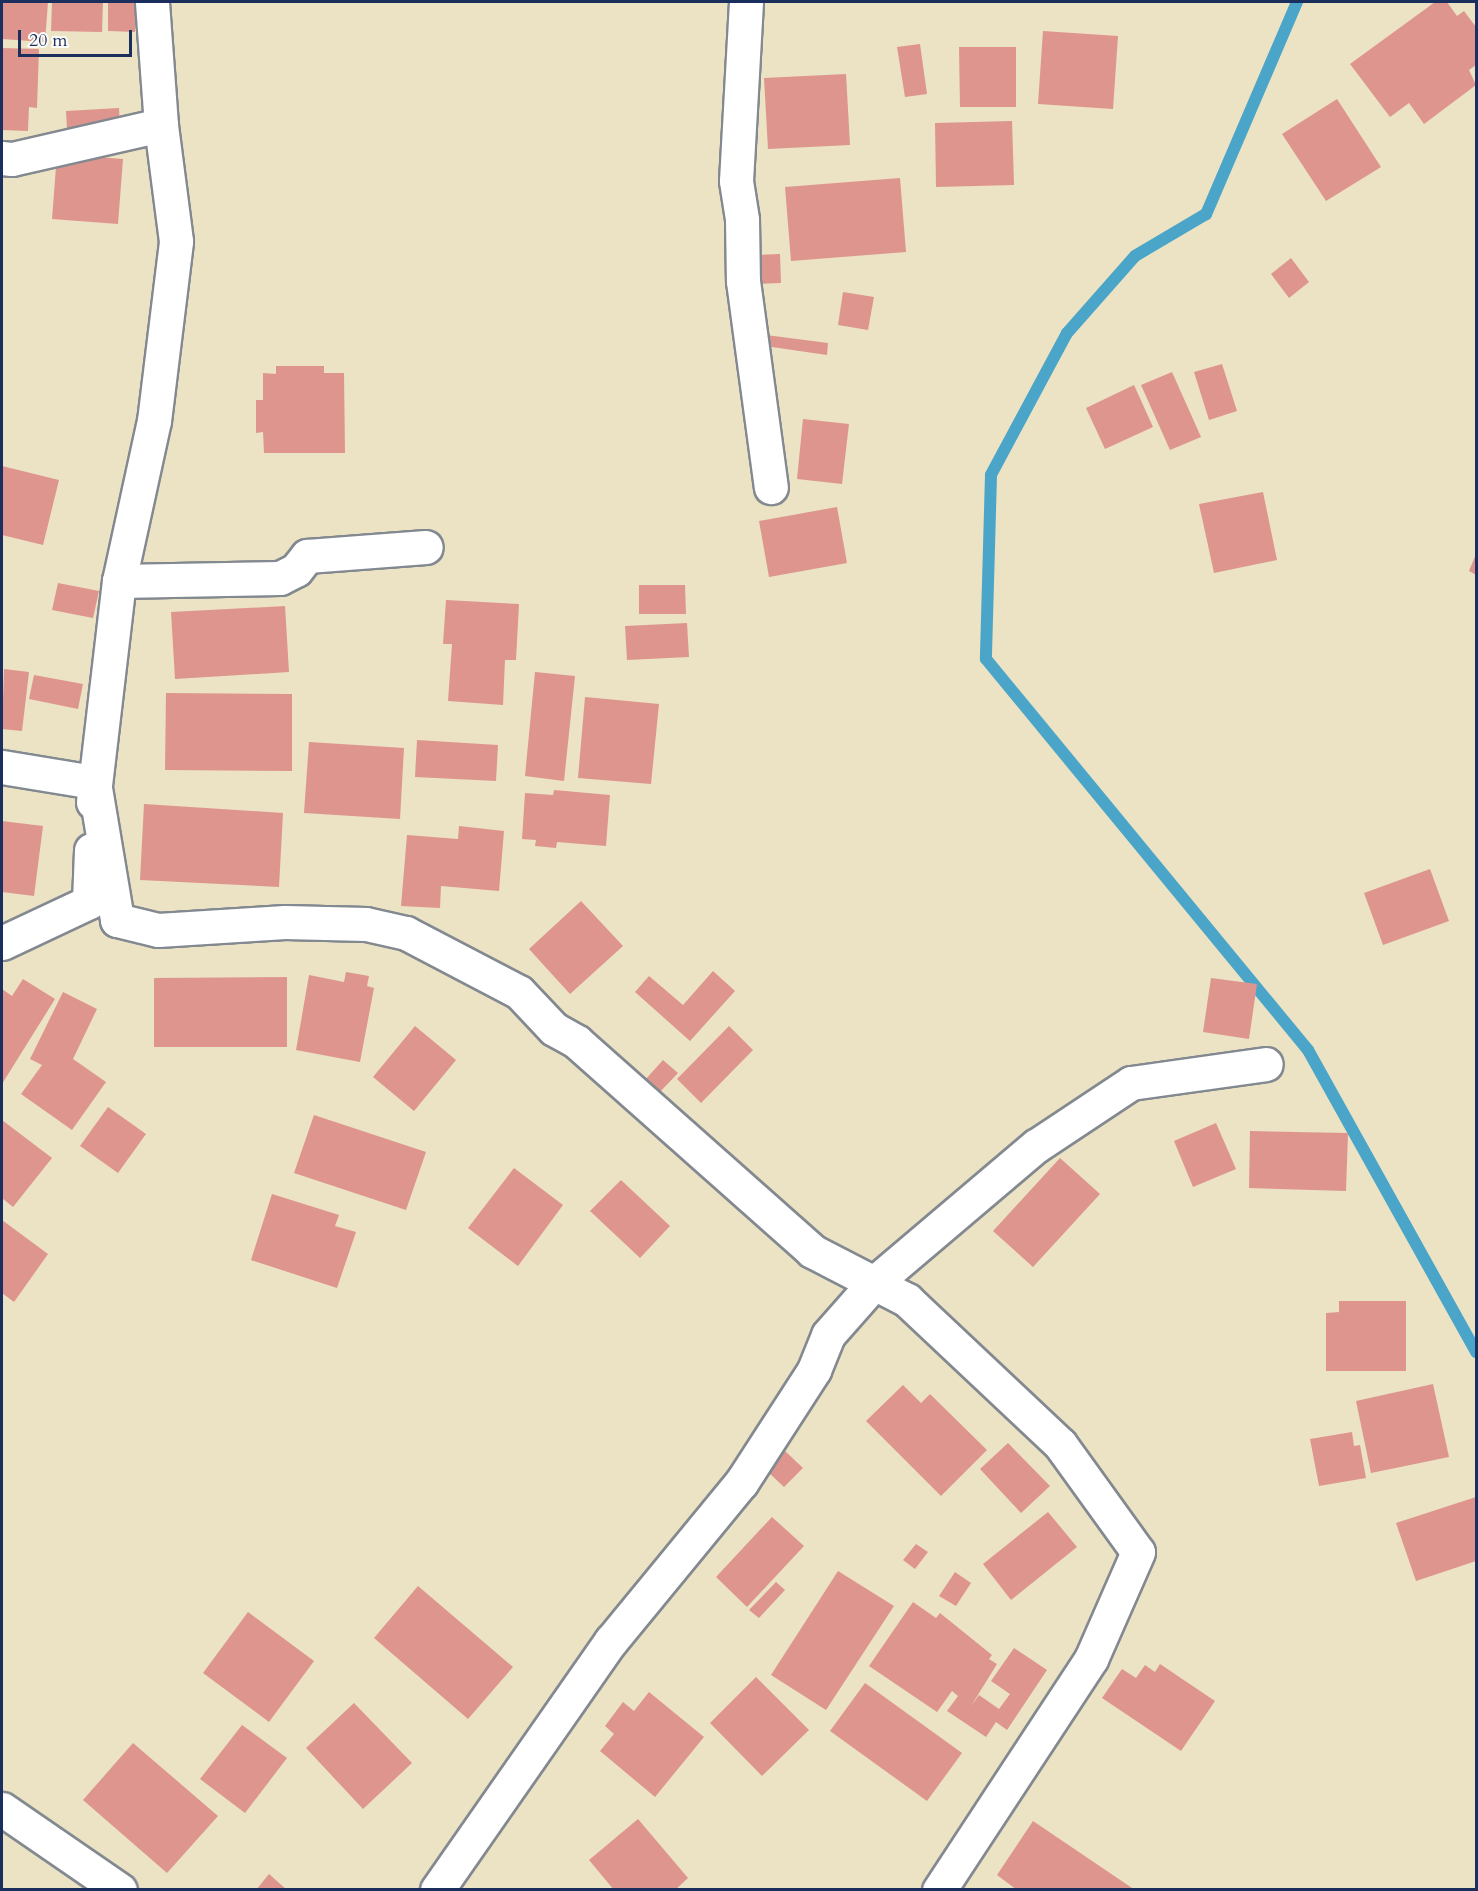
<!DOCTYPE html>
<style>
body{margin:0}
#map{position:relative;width:1478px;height:1891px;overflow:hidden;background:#ebe3c3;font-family:Cardo,serif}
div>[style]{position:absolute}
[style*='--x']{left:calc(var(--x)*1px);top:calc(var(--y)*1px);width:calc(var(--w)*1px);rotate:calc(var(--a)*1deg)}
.stream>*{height:12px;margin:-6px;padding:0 6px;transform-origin:6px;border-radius:6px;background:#4aa5c8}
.building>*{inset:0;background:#de958e}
.roads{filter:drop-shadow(2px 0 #838990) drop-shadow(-2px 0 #838990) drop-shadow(0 2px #838990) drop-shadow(0 -2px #838990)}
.minor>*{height:33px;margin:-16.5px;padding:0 16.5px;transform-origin:16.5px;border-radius:16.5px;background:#fff}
span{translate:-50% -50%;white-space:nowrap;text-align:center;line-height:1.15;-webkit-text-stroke:5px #fdfcf7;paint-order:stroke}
.frame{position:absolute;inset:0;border:3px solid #1b2f5e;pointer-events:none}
.scale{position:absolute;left:18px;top:30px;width:114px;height:27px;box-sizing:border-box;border:3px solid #1b2f5e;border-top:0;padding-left:8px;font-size:18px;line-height:21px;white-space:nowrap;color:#1b2f5e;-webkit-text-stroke:4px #fdfcf7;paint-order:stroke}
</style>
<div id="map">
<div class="stream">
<div style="--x:1297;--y:2;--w:231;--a:113.2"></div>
<div style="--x:1206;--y:214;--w:82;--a:149.4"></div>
<div style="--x:1135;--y:256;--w:103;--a:131.4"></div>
<div style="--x:1067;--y:333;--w:161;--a:118.2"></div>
<div style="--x:991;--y:475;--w:184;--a:91.6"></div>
<div style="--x:986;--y:659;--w:507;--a:50.53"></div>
<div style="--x:1308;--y:1050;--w:346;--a:60.9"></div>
</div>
<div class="building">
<div style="clip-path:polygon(2px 2px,48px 2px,45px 42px,2px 39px)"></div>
<div style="clip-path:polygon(52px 2px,103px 2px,102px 32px,51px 31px)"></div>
<div style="clip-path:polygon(108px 2px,135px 2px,135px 32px,108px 31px)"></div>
<div style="clip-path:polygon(1435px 2px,1447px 2px,1457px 16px,1464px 11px,1476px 27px,1476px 65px,1469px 70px,1476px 85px,1424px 124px,1409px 103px,1390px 117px,1350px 64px)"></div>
<div style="clip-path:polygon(1043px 31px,1118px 36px,1113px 109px,1038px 104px)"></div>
<div style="clip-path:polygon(920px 44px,927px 94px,905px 97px,897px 47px)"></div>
<div style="clip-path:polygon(959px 47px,1016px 47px,1016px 107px,960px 107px)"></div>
<div style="clip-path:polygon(2px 48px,39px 49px,37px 108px,29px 107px,28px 131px,2px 130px)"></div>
<div style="clip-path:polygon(846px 74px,850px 145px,768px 149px,764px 78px)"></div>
<div style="clip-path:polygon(1337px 99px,1381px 167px,1326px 201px,1282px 134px)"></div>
<div style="clip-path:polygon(119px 108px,120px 126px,67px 129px,66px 111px)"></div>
<div style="clip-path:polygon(1012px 121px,1014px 185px,936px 187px,935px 123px)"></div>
<div style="clip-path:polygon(57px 154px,123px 159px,118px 224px,52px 219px)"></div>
<div style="clip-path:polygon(900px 178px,906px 252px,791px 261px,785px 187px)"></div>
<div style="clip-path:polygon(780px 254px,781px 283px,757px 284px,757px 255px)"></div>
<div style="clip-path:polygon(1291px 258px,1309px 282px,1289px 298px,1271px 274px)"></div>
<div style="clip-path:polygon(843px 292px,874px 297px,868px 330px,838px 325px)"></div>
<div style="clip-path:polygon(766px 335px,828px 343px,827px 355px,765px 346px)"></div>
<div style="clip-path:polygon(1222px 364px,1237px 411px,1209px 420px,1194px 372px)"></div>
<div style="clip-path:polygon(276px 366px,324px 366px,324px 373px,344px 373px,345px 453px,264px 453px,263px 432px,256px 433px,256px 400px,263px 400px,263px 373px,276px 374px)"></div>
<div style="clip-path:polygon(1172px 372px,1201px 437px,1170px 450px,1141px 385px)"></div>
<div style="clip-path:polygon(1134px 385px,1153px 427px,1105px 449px,1086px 408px)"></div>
<div style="clip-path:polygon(803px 419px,849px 424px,842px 484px,797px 479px)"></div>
<div style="clip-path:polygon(2px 466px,59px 480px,43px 545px,2px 535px)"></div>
<div style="clip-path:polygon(1263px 492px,1277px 560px,1214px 573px,1199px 504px)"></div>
<div style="clip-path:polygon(837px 507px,847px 563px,769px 577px,759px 521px)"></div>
<div style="clip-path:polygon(1476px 554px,1476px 575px,1469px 571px)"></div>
<div style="clip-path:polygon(58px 583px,99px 591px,93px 618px,52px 610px)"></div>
<div style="clip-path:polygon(639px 585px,685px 585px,686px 614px,639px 614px)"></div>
<div style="clip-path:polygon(446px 600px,519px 604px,516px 660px,505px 660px,503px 705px,448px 701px,452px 644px,443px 644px)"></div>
<div style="clip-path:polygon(285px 606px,289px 672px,175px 679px,171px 612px)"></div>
<div style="clip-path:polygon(687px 623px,689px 657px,627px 660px,625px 626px)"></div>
<div style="clip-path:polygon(4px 669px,29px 672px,22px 731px,2px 729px)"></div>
<div style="clip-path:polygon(535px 672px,575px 676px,564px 781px,525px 776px)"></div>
<div style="clip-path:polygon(34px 675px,83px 684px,78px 709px,29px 699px)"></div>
<div style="clip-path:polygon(166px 693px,292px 694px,292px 771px,165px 770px)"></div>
<div style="clip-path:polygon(585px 697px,659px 704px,651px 784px,578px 778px)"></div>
<div style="clip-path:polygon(417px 740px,498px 745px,496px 781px,415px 777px)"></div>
<div style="clip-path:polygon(309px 742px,404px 748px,400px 819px,304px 813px)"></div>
<div style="clip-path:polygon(554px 790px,610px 795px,606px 846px,557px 842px,556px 848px,535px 846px,536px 840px,522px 839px,525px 793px,553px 795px)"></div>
<div style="clip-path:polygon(144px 804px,283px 813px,279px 887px,140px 880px)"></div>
<div style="clip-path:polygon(2px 821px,43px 826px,34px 896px,2px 892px)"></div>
<div style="clip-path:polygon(459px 826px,504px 831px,499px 891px,441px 886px,440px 908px,401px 906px,407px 835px,458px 839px)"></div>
<div style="clip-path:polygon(1430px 869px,1449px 921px,1383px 945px,1364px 893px)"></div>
<div style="clip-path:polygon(581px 901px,623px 946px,570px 994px,529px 949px)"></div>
<div style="clip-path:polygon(713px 971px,735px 991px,690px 1041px,635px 992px,649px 976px,683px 1005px)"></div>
<div style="clip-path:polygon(346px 972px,369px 976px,367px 986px,374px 988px,360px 1062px,296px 1050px,309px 975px,344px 982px)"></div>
<div style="clip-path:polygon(287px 977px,287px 1047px,154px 1047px,154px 978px)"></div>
<div style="clip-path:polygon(1211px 978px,1257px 984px,1249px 1039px,1203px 1032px)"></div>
<div style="clip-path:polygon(23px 979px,55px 999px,2px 1084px,2px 989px,12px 996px)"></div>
<div style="clip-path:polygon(63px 992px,97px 1009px,73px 1059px,106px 1082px,72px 1130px,21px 1094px,42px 1065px,30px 1059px)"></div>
<div style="clip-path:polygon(415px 1026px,456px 1060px,414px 1111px,373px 1077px)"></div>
<div style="clip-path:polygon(729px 1026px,753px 1050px,701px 1103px,677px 1079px)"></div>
<div style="clip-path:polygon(663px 1060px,678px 1073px,659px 1093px,645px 1080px)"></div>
<div style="clip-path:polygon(108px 1107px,146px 1134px,118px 1173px,80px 1146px)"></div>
<div style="clip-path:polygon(314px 1115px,426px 1152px,406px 1210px,294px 1173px)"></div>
<div style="clip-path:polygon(2px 1120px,52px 1158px,13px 1207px,2px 1198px)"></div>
<div style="clip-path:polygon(1216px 1123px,1236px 1169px,1193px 1187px,1174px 1141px)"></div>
<div style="clip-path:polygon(1250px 1131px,1348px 1133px,1346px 1191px,1249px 1188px)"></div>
<div style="clip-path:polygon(1060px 1158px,1100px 1194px,1033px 1267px,993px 1231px)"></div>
<div style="clip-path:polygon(514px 1168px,563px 1205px,518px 1266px,468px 1228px)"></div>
<div style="clip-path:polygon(621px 1180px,670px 1226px,640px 1258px,590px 1211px)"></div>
<div style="clip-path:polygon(272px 1194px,339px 1215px,335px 1226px,356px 1232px,337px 1288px,251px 1260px)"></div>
<div style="clip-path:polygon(2px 1220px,48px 1254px,14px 1302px,2px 1293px)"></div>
<div style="clip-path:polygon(1339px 1301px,1406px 1301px,1406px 1371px,1326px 1371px,1326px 1313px,1339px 1312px)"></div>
<div style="clip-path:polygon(1433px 1384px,1449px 1457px,1371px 1473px,1356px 1401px)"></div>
<div style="clip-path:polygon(903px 1385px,921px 1403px,930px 1394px,987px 1450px,941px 1496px,866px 1421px)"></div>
<div style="clip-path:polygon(1352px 1432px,1354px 1446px,1360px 1445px,1366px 1478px,1319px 1486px,1310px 1439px)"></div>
<div style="clip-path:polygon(1008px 1443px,1050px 1486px,1021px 1513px,980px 1469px)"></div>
<div style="clip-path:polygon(785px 1451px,803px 1468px,784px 1487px,767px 1471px)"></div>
<div style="clip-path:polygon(1476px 1497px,1476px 1561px,1416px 1581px,1396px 1523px)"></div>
<div style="clip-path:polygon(1048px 1512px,1077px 1547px,1011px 1600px,983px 1564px)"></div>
<div style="clip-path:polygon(772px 1517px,804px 1546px,747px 1607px,716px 1577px)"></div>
<div style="clip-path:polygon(916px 1544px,928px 1552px,915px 1569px,903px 1560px)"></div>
<div style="clip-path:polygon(838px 1571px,894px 1606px,826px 1710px,771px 1675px)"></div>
<div style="clip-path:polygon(955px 1572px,971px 1583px,956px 1606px,939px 1596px)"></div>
<div style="clip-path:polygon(776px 1582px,785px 1590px,759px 1618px,749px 1610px)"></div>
<div style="clip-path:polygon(418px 1586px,513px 1667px,468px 1719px,374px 1638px)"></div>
<div style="clip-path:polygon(913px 1602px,936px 1618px,940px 1613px,992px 1655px,989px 1659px,997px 1664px,971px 1706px,979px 1695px,999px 1709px,1010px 1694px,991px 1681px,1014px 1648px,1047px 1670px,1007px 1730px,996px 1722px,986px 1737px,947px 1711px,958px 1696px,952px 1691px,937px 1712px,869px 1666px)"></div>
<div style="clip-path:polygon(248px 1612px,314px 1661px,269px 1722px,203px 1673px)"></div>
<div style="clip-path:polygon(1160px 1664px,1215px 1701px,1181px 1751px,1102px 1698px,1122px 1669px,1136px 1678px,1145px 1665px,1155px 1672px)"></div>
<div style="clip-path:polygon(756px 1677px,809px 1730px,762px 1776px,710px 1723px)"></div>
<div style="clip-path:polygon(865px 1683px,962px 1753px,927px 1801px,830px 1731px)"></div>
<div style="clip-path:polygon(649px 1692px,704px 1737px,655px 1797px,600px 1751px,614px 1734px,605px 1726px,623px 1702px,634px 1711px)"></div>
<div style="clip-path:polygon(354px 1703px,412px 1763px,363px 1809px,306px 1748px)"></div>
<div style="clip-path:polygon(242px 1725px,287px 1758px,245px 1813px,200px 1779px)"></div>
<div style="clip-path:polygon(133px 1743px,218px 1816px,167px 1873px,83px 1800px)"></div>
<div style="clip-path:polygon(638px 1819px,688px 1878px,675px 1890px,614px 1890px,589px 1860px)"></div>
<div style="clip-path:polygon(1033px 1821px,1135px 1890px,1017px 1890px,997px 1875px)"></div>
<div style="clip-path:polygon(269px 1874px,287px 1890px,256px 1890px)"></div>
</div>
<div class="roads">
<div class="minor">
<div style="--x:746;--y:2;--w:179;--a:93.2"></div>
<div style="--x:736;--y:181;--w:39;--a:81"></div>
<div style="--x:742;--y:220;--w:61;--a:89.1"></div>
<div style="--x:743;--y:281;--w:208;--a:82.3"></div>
<div style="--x:2;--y:158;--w:10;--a:6"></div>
<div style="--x:12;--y:159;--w:153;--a:-12.9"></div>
<div style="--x:119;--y:581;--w:161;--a:-1.1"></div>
<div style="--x:280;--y:578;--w:18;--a:-27"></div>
<div style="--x:296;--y:570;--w:18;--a:-52"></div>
<div style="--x:307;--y:556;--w:119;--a:-4.3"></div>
<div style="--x:2;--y:767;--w:93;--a:9.3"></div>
<div style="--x:94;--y:782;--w:140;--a:80.5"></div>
<div style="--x:117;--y:920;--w:42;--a:13.7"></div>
<div style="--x:158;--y:930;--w:127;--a:-3.6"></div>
<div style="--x:285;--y:922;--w:81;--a:1.4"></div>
<div style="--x:366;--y:924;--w:41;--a:12.7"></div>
<div style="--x:406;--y:933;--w:127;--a:27.6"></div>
<div style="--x:519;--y:992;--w:51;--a:46.6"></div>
<div style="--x:554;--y:1029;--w:26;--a:29"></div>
<div style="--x:577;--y:1042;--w:314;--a:41.6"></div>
<div style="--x:812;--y:1251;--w:107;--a:27.3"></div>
<div style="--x:907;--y:1300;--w:210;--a:43.3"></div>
<div style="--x:1060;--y:1444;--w:133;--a:54.2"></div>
<div style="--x:1138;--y:1552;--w:117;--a:113.7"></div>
<div style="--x:1091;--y:1659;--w:277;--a:123.3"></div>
<div style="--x:93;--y:802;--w:223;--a:-83.3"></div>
<div style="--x:119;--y:581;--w:164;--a:-77.7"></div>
<div style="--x:154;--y:421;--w:181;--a:-83"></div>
<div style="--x:176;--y:241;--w:117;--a:-97.4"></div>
<div style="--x:161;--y:125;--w:123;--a:-94.2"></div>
<div style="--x:2;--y:943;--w:96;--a:-25.2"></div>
<div style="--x:89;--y:902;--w:52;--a:-87.8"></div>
<div style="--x:2;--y:1809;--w:143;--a:34.5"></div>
<div style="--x:437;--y:1890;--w:304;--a:-55.1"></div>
<div style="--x:611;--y:1641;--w:205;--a:-50.6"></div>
<div style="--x:741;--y:1483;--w:135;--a:-57.1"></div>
<div style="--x:814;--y:1370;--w:38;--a:-68"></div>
<div style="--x:828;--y:1335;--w:68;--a:-48.6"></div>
<div style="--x:873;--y:1284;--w:214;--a:-40.3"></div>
<div style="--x:1036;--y:1146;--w:114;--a:-33.6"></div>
<div style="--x:1131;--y:1083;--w:136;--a:-8"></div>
</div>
</div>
<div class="frame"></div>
<div class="scale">20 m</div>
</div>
